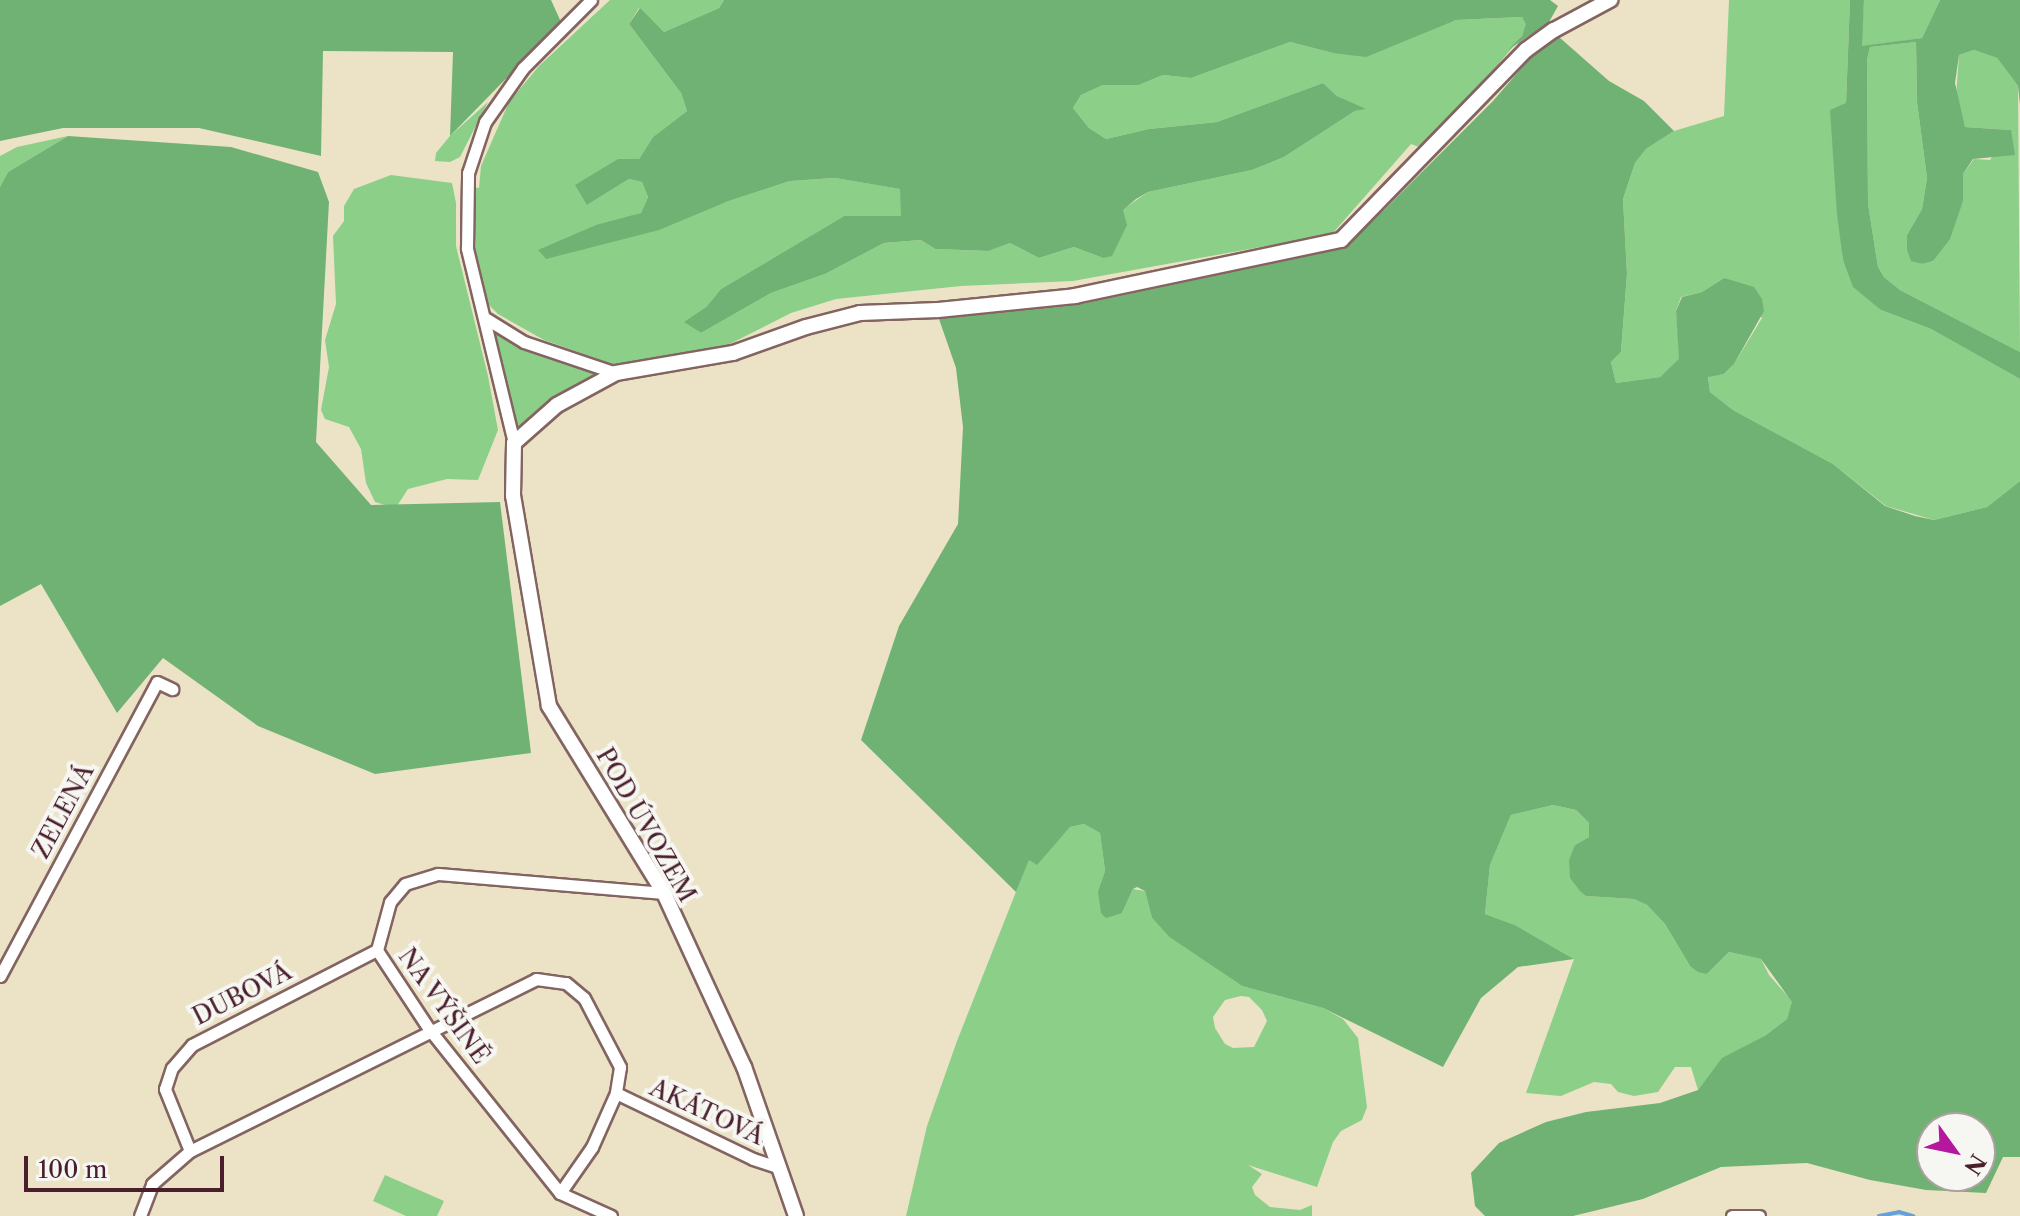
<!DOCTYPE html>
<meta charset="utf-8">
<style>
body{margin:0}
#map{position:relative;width:2020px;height:1216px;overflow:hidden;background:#ece3c6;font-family:"Libre Caslon Text",serif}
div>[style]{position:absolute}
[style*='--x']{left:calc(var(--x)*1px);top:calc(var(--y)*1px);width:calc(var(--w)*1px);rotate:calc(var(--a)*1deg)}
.green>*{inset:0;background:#8bcf88}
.forest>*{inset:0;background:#70b274}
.stream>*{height:4px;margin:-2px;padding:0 2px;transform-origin:2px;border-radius:2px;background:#66a0d6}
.roads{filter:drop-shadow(2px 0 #836461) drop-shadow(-2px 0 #836461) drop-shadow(0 2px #836461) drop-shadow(0 -2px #836461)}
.minor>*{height:11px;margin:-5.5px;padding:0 5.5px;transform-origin:5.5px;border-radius:5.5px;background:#fff}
.tertiary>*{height:14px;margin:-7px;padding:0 7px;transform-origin:7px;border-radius:7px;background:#fff}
span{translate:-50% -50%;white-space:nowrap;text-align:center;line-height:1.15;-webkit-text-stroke:8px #f6f6f2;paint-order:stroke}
.street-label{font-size:24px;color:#4a1f2b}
.north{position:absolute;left:1916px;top:1112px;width:80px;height:80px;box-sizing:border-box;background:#f6f6f2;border:2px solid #b1a0a2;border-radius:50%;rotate:123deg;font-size:22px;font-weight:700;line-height:32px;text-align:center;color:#4a1f2b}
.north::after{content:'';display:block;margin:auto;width:28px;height:36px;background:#b5179e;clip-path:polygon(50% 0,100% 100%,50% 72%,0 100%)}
.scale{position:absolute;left:24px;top:1156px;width:200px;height:36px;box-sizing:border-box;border:4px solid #4a1f2b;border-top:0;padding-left:10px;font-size:24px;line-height:28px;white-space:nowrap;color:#4a1f2b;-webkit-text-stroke:6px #f6f6f2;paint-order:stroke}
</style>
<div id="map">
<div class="green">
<div style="clip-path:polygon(610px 0,724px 0,719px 8px,664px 32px,639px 8px,629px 24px,681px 93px,687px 111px,653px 137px,639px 159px,618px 159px,587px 205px,629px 179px,642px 182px,648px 197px,641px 213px,623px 219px,726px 202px,790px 181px,835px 178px,901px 189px,901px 216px,844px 216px,721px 289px,706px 307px,685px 322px,701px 333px,771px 293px,825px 274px,884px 243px,921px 240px,935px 249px,987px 251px,1010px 243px,1039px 258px,1074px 247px,1103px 258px,1122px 210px,1148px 192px,1252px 170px,1284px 157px,1355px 111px,1364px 109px,1337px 96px,1323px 83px,1217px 122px,1149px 129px,1106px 139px,1089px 128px,1073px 108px,1081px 95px,1103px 85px,1139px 85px,1163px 75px,1191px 78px,1290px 42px,1333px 53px,1456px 20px,1522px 17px,1527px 24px,1522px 36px,1445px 128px,1422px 148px,1411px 144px,1332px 234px,1073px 281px,961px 286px,836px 299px,791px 313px,710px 354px,615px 365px,544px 340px,498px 314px,489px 305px,472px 249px,473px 187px,479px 188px,481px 166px,509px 102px,539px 66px)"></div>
<div style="clip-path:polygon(1729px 0,1850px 0,1846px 104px,1835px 171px,1843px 261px,1881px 310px,1931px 329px,2020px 379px,2020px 481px,1987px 507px,1934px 520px,1886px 506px,1833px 464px,1733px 410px,1710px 392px,1708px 376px,1724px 374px,1734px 364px,1762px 318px,1724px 278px,1702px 292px,1681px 297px,1676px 311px,1680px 359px,1660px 377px,1616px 383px,1611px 362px,1621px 352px,1627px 274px,1623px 199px,1635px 163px,1646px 149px,1674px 131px,1724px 116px)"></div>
<div style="clip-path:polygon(1864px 0,1940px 0,1922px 38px,1861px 47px)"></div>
<div style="clip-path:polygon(1916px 42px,1917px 102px,1927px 178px,1922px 209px,1907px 235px,1911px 260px,1923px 264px,1933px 261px,1963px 201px,1963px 174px,1974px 159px,1990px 160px,2011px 130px,1965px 127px,1956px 97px,1959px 55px,1974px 50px,1997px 58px,2018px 86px,2020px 352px,1900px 290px,1884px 277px,1878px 267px,1868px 204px,1867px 60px,1870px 47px)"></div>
<div style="clip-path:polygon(488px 102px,460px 157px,450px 162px,435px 161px,436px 153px,450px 136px)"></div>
<div style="clip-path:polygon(68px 136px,8px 172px,0 187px,0 156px,17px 147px)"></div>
<div style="clip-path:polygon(391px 175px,452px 183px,456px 203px,456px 246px,488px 376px,498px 430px,478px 480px,447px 479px,408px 489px,397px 506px,392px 507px,375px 502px,366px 483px,361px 449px,349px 427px,325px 419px,321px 410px,329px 367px,325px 340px,336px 304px,333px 236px,344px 221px,344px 206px,354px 189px)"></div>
<div style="clip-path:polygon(496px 329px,605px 375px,520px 430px,516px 428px,492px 330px)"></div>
<div style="clip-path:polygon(1553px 805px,1576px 810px,1589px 823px,1589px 837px,1575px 845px,1586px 896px,1634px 899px,1647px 905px,1665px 924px,1690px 966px,1707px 974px,1729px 952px,1761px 959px,1769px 975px,1793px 1002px,1787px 1019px,1766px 1035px,1723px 1058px,1698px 1090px,1691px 1067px,1675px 1067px,1658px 1092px,1634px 1096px,1618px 1092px,1611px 1084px,1594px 1082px,1561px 1096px,1526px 1093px,1574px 959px,1515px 925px,1485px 914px,1490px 865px,1511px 815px)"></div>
<div style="clip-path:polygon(evenodd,1084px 824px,1100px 833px,1105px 871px,1098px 891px,1122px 913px,1133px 889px,1145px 891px,1152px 918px,1169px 937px,1242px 986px,1323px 1008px,1343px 1019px,1358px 1038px,1367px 1107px,1362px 1120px,1341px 1131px,1333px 1142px,1317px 1187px,1248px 1165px,1262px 1174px,1252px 1187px,1255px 1195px,1270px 1207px,1300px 1210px,1312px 1205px,1312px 1216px,906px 1216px,927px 1126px,957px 1041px,1029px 859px,1036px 864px,1070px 827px,1084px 824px,1241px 996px,1249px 997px,1262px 1010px,1267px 1021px,1254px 1047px,1233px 1048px,1225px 1044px,1215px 1028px,1213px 1017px,1225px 1000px,1241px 996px)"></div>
<div style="clip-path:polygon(385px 1175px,444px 1201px,437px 1216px,406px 1216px,373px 1201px)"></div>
</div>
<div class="forest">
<div style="clip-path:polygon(0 0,551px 0,561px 22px,450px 136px,453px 52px,323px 51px,321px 156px,199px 128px,63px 128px,0 141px)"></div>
<div style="clip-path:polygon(724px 0,1550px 0,1558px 6px,1549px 22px,1508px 50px,1522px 36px,1526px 24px,1522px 17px,1456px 20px,1366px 57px,1333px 53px,1290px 42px,1191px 78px,1163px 75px,1139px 85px,1103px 85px,1081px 95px,1073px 108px,1089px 128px,1106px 139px,1149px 129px,1217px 122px,1323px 83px,1337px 96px,1366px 109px,1355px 111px,1284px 157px,1252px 170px,1148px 192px,1136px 199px,1123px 210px,1127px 225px,1112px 256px,1103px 258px,1074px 247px,1039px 258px,1010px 243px,988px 251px,935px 249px,921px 240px,884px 243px,825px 274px,771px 293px,701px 333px,684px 322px,706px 307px,721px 289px,844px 216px,901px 216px,900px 189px,835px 178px,790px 181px,726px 202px,659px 230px,546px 259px,538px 250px,596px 225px,641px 213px,648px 197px,642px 182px,629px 179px,587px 205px,575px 185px,618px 159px,639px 159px,653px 137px,687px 111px,681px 93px,629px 24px,640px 8px,664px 32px,719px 8px)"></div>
<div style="clip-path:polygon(1850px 0,1864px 0,1862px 46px,1922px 38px,1940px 0,2020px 0,2020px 105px,2018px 86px,1997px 58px,1974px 50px,1959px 55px,1955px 83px,1965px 127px,2011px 130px,2015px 155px,1973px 159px,1963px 174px,1963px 201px,1950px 239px,1933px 261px,1923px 264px,1911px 261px,1907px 250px,1907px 235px,1922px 209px,1927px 178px,1917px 102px,1916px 42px,1870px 47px,1867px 60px,1868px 204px,1878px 267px,1884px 277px,1900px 290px,2020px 352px,2020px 379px,1931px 329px,1881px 310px,1853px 287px,1843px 260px,1837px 214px,1830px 110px,1846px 103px)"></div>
<div style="clip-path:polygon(evenodd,1559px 37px,1609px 81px,1644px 101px,1674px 131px,1646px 149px,1635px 163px,1623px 199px,1627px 274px,1621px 352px,1611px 362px,1616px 383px,1660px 377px,1679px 359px,1676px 311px,1682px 297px,1702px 292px,1724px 278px,1754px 287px,1762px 299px,1764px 311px,1734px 364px,1724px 374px,1708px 377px,1710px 392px,1733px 410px,1833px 464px,1885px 506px,1915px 516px,1934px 520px,1987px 507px,2020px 481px,2020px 1157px,2003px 1157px,1986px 1193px,1926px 1190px,1870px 1180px,1807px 1163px,1721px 1167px,1643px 1199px,1573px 1216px,1485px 1216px,1475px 1206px,1471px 1173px,1499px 1143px,1546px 1122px,1586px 1112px,1660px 1103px,1698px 1090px,1722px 1058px,1766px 1035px,1787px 1019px,1792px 1002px,1761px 959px,1729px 952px,1707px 974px,1698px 972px,1690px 966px,1665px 924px,1647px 905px,1634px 899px,1586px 896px,1580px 891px,1570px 878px,1569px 860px,1575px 845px,1589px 837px,1589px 823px,1576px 810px,1553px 805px,1511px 815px,1490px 865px,1485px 914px,1515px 925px,1574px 959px,1518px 967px,1481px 998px,1443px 1067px,1323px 1008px,1242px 986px,1169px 937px,1152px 918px,1145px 891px,1137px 887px,1133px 889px,1122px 913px,1106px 918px,1101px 913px,1098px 891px,1105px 871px,1100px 833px,1084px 824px,1070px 827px,1037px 865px,1029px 860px,1016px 892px,861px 740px,899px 626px,958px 524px,963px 427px,956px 368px,939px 319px,1077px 305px,1346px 248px,1493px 101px,1532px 56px,1559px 37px,1932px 1128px,1980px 1128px,1980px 1176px,1932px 1176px,1932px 1128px)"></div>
<div style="clip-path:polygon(68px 136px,231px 147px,318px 172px,329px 202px,316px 442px,371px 505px,500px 502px,531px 753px,375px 774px,258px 726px,163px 658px,117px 713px,41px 584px,0 606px,0 187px,8px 172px)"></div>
</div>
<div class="stream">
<div style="--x:1879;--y:1216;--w:20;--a:-11"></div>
<div style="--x:1899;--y:1212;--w:15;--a:16"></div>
</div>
<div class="roads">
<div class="minor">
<div style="--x:485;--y:318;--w:46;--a:31.6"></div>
<div style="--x:524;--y:342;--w:97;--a:18.6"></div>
<div style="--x:514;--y:443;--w:201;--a:-103.6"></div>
<div style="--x:467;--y:248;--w:75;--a:-89.2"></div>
<div style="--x:468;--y:173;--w:54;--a:-71.6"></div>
<div style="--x:485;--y:122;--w:66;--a:-54.9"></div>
<div style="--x:523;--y:68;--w:96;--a:-45"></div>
<div style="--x:0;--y:976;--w:333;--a:-61.9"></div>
<div style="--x:157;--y:682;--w:17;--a:25"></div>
<div style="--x:616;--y:1093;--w:152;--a:25.7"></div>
<div style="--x:753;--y:1159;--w:28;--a:18"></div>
<div style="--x:190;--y:1151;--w:386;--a:-26.4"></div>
<div style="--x:536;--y:979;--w:30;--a:8"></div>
<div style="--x:566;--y:983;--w:23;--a:40"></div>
<div style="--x:584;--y:998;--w:78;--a:62.4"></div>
<div style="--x:620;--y:1067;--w:26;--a:99"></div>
<div style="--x:616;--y:1093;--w:59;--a:114"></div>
<div style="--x:592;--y:1147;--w:56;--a:124.8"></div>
<div style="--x:140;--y:1216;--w:34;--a:-69"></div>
<div style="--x:152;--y:1184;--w:50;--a:-41"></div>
<div style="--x:190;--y:1151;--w:67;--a:-112"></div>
<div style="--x:165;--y:1089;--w:22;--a:-72"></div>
<div style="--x:172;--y:1068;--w:30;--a:-49"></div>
<div style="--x:192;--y:1045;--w:208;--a:-27.2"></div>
<div style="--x:611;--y:1216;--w:56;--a:-155.7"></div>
<div style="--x:560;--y:1193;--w:210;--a:-128.6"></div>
<div style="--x:429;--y:1029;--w:95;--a:-123.4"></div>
<div style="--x:377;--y:950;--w:50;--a:-74.8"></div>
<div style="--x:390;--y:902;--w:23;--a:-50"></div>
<div style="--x:405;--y:884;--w:34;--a:-17"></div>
<div style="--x:438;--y:874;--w:227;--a:4.8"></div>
<div style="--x:1732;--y:1216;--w:27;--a:0"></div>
</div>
<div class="tertiary">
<div style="--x:796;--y:1216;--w:158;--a:-109.2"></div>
<div style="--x:744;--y:1067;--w:192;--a:-114.7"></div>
<div style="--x:664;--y:893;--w:220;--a:-121.6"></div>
<div style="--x:549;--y:706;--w:213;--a:-99.7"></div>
<div style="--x:513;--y:496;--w:53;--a:-88.9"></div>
<div style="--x:514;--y:443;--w:57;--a:-41.5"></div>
<div style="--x:557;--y:405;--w:67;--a:-28.5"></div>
<div style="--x:616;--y:373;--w:119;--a:-9.7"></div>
<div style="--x:733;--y:353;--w:77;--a:-19.6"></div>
<div style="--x:806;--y:327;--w:56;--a:-14.5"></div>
<div style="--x:860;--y:313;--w:78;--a:-2.2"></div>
<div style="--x:938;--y:310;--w:138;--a:-5.8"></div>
<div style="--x:1075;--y:296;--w:272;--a:-11.9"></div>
<div style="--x:1341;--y:240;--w:265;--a:-45.8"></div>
<div style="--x:1526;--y:50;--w:34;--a:-36"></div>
<div style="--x:1554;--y:30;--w:64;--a:-28.2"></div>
</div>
</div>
<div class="street-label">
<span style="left:63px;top:811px;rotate:-62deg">ZELENÁ</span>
<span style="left:646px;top:825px;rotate:60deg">POD ÚVOZEM</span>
<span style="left:242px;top:994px;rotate:-27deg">DUBOVÁ</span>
<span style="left:444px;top:1006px;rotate:54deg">NA VÝŠINĚ</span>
<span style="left:707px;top:1112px;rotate:25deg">AKÁTOVÁ</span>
</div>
<div class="north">N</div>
<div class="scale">100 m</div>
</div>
